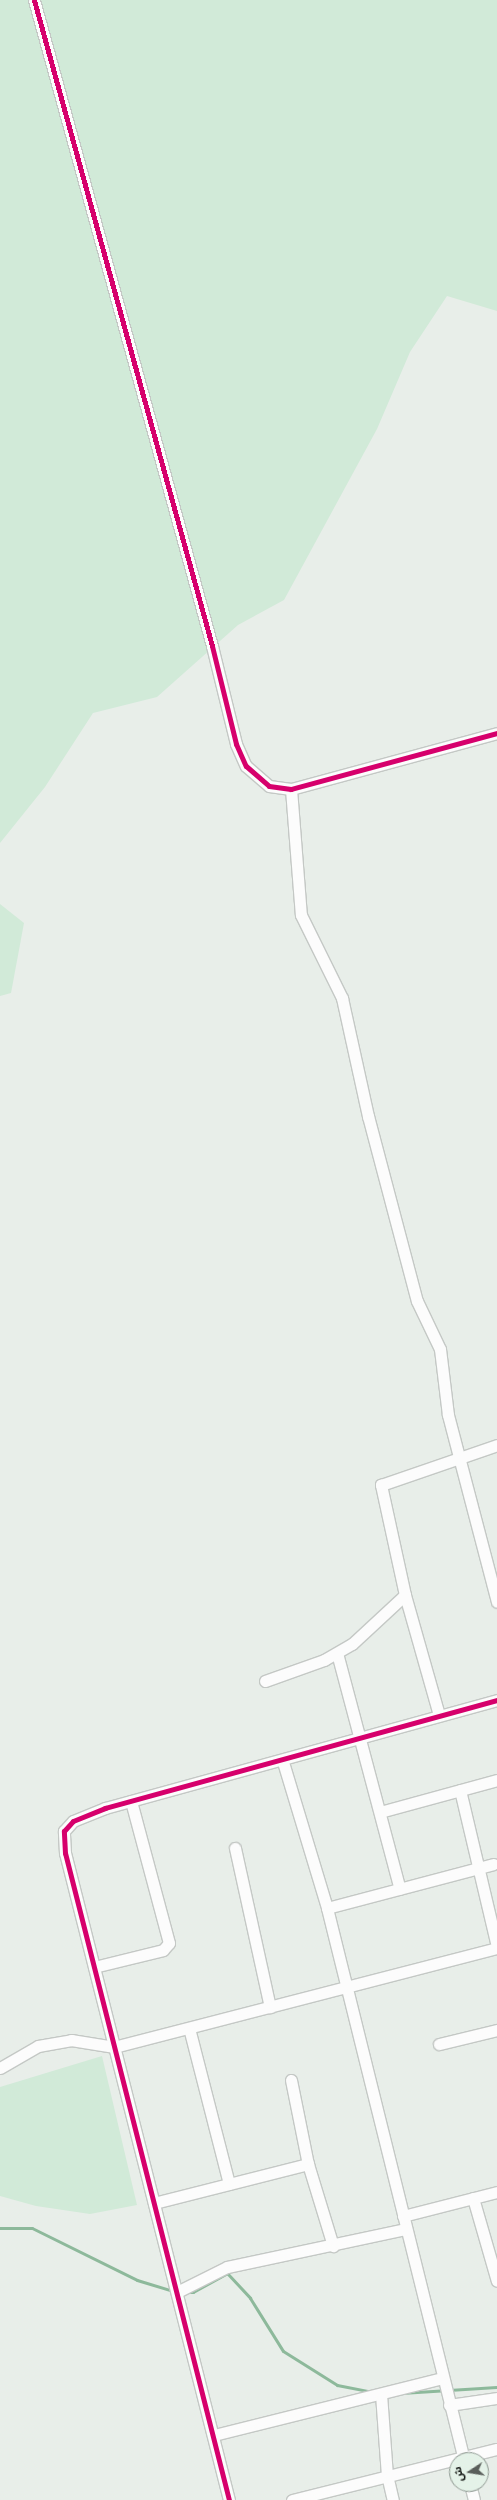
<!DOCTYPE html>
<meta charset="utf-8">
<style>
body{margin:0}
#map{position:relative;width:497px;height:2500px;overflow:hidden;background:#e8eee9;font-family:Barlow,"Noto Sans Arabic",sans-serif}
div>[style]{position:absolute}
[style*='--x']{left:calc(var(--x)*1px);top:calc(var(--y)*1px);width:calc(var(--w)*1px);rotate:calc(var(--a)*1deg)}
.green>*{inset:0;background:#d1ead8}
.stream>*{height:3px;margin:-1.5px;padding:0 1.5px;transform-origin:1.5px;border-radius:1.5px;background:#8db99b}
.roads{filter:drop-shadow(1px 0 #c4c8c5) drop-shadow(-1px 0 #c4c8c5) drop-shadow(0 1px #c4c8c5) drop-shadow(0 -1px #c4c8c5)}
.street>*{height:11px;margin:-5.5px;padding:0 5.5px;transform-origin:5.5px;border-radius:5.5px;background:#fcfcfc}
.cycleway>*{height:5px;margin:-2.5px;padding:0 2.5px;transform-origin:2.5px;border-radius:2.5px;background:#d6006c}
span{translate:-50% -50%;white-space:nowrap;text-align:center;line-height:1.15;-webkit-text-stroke:3px #e4f2e8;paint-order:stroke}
.north{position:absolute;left:449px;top:2452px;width:40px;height:40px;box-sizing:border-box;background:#e4f2e8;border:1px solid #8e9891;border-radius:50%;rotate:258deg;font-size:11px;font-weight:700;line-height:16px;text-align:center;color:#0e120f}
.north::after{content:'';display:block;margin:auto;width:14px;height:18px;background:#5a5f5b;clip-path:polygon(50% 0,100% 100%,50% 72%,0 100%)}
</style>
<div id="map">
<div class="green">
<div style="clip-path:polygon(0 0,497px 0,497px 311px,447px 296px,410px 352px,377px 429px,284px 600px,238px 625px,157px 697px,93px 713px,45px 787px,0 843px)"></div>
<div style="clip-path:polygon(0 904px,24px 923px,11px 993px,0 996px)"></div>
<div style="clip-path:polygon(102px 2056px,137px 2205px,90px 2214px,36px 2206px,0 2196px,0 2087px)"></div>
</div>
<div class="stream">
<div style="--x:0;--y:2228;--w:32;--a:0"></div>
<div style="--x:32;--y:2228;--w:117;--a:26.3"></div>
<div style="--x:137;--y:2280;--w:39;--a:17"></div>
<div style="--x:185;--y:2292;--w:8;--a:0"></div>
<div style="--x:193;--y:2292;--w:39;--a:-29"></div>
<div style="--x:227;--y:2273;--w:34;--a:47"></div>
<div style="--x:250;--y:2298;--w:62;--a:58.1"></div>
<div style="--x:283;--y:2351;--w:64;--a:32.2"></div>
<div style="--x:337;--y:2385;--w:36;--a:11"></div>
<div style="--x:401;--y:2393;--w:96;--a:-3.6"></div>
</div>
<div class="roads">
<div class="street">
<div style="--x:34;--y:0;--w:670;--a:74.59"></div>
<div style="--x:212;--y:646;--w:101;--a:76.2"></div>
<div style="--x:236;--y:744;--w:24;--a:66"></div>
<div style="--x:246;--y:766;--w:30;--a:41"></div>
<div style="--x:269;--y:786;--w:22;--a:8"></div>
<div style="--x:291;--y:789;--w:213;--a:-15.2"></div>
<div style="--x:291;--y:789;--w:126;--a:85.5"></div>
<div style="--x:301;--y:915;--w:93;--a:63.7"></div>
<div style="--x:342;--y:998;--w:121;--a:77.6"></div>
<div style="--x:368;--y:1116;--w:191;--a:75.2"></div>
<div style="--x:417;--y:1301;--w:53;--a:64.4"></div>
<div style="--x:440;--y:1349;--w:66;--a:83.1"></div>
<div style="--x:448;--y:1415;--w:193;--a:75.3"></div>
<div style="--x:405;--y:1595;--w:125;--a:74.2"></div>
<div style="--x:337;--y:1653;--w:244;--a:75.1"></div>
<div style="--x:265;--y:1681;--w:63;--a:-19.6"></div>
<div style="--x:324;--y:1660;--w:32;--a:-30"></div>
<div style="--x:352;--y:1644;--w:72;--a:-42.8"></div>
<div style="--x:405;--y:1595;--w:113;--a:-102.3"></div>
<div style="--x:381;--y:1485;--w:123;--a:-19"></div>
<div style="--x:283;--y:1762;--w:152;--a:73.2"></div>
<div style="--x:327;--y:1908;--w:569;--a:76.06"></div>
<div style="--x:460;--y:1790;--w:161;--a:76.7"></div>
<div style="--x:380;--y:1812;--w:121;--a:-15.3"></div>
<div style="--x:235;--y:1848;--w:163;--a:77.6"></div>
<div style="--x:327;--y:1908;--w:172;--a:-14.8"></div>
<div style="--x:94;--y:1967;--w:71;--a:-13.8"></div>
<div style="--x:163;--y:1950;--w:9;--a:-49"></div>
<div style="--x:169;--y:1943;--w:147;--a:-105"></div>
<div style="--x:189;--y:2028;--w:161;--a:75.6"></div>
<div style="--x:439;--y:2044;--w:60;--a:-13.6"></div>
<div style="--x:0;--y:2068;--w:44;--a:-30.1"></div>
<div style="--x:38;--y:2046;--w:34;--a:-10"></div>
<div style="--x:71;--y:2040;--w:44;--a:9.2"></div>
<div style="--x:114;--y:2047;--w:396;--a:-14.5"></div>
<div style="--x:291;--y:2080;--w:86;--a:78.6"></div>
<div style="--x:308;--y:2164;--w:86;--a:73"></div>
<div style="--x:473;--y:2198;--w:86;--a:73.9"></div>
<div style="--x:154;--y:2203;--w:159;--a:-14.2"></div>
<div style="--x:403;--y:2216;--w:97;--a:-14.3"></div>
<div style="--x:177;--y:2292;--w:56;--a:-26.6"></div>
<div style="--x:227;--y:2267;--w:183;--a:-12"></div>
<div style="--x:381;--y:2394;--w:81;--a:85.8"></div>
<div style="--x:387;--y:2475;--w:26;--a:77"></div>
<div style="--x:449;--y:2405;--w:49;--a:-8.3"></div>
<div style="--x:214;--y:2435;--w:236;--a:-14"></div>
<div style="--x:470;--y:2484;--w:16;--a:76"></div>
<div style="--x:229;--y:2500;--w:667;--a:-104.22"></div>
<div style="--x:65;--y:1853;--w:22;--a:-93"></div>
<div style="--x:64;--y:1831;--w:13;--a:-48"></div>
<div style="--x:73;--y:1821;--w:35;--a:-22"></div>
<div style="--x:105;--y:1808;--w:407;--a:-15.4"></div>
<div style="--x:292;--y:2500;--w:211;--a:-14"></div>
</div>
</div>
<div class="cycleway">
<div style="--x:34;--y:0;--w:670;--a:74.59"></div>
<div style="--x:212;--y:646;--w:101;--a:76.2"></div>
<div style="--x:236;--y:744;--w:24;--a:66"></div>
<div style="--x:246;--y:766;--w:30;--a:41"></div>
<div style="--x:269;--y:786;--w:22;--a:8"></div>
<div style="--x:291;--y:789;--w:213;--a:-15.2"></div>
<div style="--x:229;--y:2500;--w:667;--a:-104.22"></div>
<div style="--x:65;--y:1853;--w:22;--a:-93"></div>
<div style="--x:64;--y:1831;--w:13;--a:-48"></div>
<div style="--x:73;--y:1821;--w:35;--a:-22"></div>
<div style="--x:105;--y:1808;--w:407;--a:-15.4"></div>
</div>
<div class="north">ش</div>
</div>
